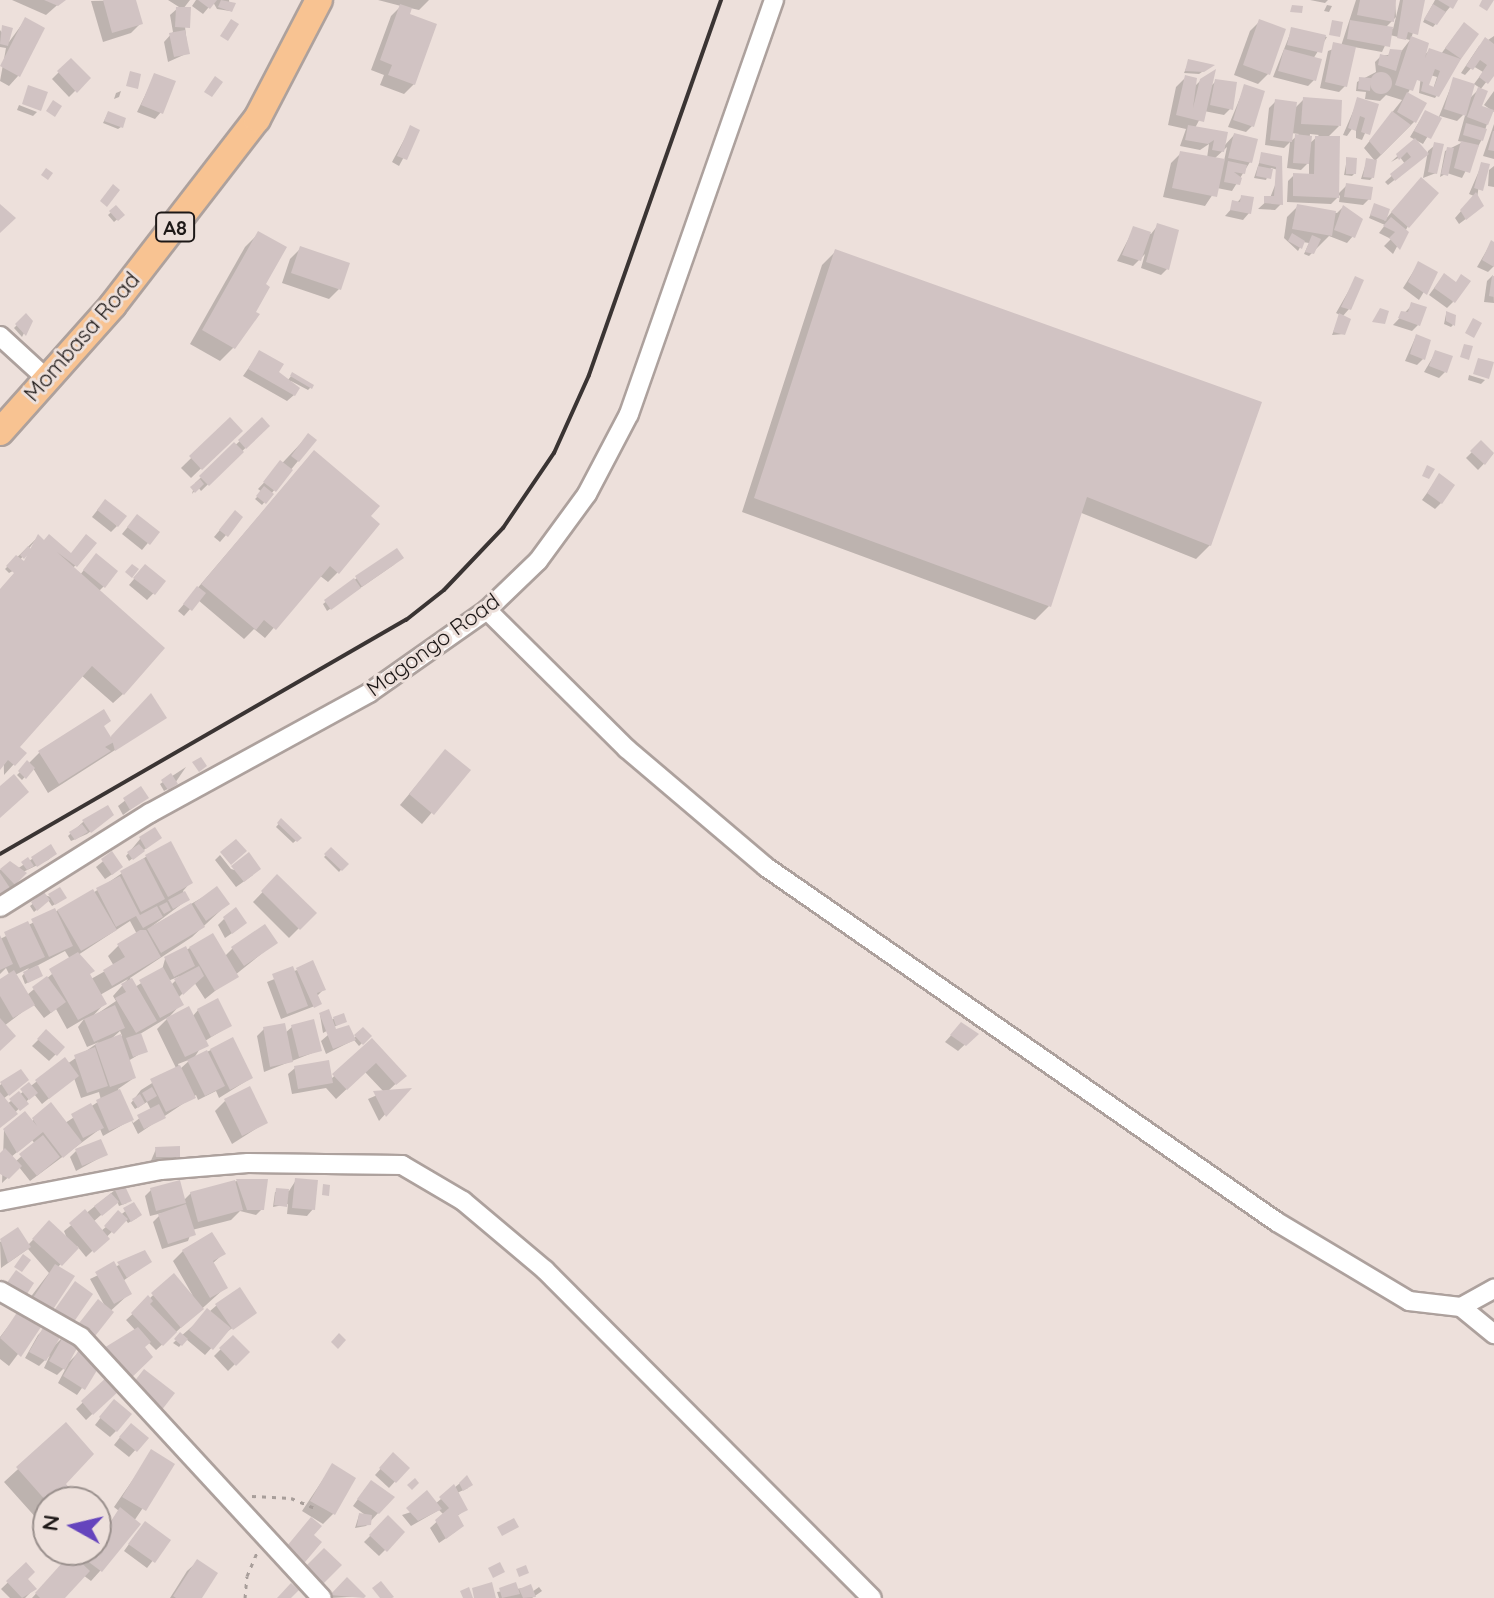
<!DOCTYPE html>
<style>
body{margin:0}
#map{position:relative;width:1494px;height:1598px;overflow:hidden;background:#ede0db;font-family:Quicksand,sans-serif}
div>[style]{position:absolute}
[style*='--x']{left:calc(var(--x)*1px);top:calc(var(--y)*1px);width:calc(var(--w)*1px);rotate:calc(var(--a)*1deg)}
.shadow>*{inset:0;background:#0003}
.building>*{inset:0;background:#d1c3c3}
.round{border-radius:50%}
.path>*{height:3px;margin-top:-1.5px;transform-origin:0;background:repeating-linear-gradient(90deg,#a89e9a 0 4px,transparent 0 10px)}
.roads{filter:drop-shadow(2px 0 #ada19d) drop-shadow(-2px 0 #ada19d) drop-shadow(0 2px #ada19d) drop-shadow(0 -2px #ada19d)}
.minor>*{height:18px;margin:-9px;padding:0 9px;transform-origin:9px;border-radius:9px;background:#fff}
.highway>*{height:26px;margin:-13px;padding:0 13px;transform-origin:13px;border-radius:13px;background:#f8c392}
.rail>*{height:4px;margin:-2px;padding:0 2px;transform-origin:2px;border-radius:2px;background:#3a3433}
span{translate:-50% -50%;white-space:nowrap;text-align:center;line-height:1.15;-webkit-text-stroke:6px #ede0db;paint-order:stroke}
.shield-label span{padding:2px 6px;background:#ede0db;border:2px solid;border-radius:6px;-webkit-text-stroke-width:0}
.shield-label{font-size:20px;color:#1d1817;font-weight:700}
.street-label{font-size:22px;color:#1d1817}
.north{position:absolute;left:32px;top:1486px;width:80px;height:80px;box-sizing:border-box;background:#ede0db;border:2px solid #9a908d;border-radius:50%;rotate:278deg;font-size:22px;font-weight:700;line-height:32px;text-align:center;color:#1d1817}
.north::after{content:'';display:block;margin:auto;width:28px;height:36px;background:#6544bd;clip-path:polygon(50% 0,100% 100%,50% 72%,0 100%)}
</style>
<div id="map">
<div class="shadow">
<div style="clip-path:polygon(12px 0,63px 0,46px 15px)"></div>
<div style="clip-path:polygon(134px 0,141px 23px,131px 33px,103px 42px,91px 1px)"></div>
<div style="clip-path:polygon(168px 0,190px 0,183px 9px,188px 53px,168px 62px,164px 42px,173px 32px,170px 15px,179px 7px)"></div>
<div style="clip-path:polygon(196px 0,229px 0,230px 11px,217px 9px,213px 2px,203px 14px,192px 6px)"></div>
<div style="clip-path:polygon(378px 0,429px 0,419px 10px,410px 8px,407px 16px,414px 84px,404px 94px,380px 85px,384px 75px,371px 70px,391px 16px,401px 6px)"></div>
<div style="clip-path:polygon(1310px 0,1328px 0,1325px 3px)"></div>
<div style="clip-path:polygon(evenodd,1356px 0,1395px 0,1396px 17px,1400px 0,1423px 0,1411px 39px,1422px 57px,1430px 50px,1441px 54px,1458px 31px,1477px 34px,1435px 98px,1419px 93px,1422px 66px,1407px 95px,1414px 122px,1375px 161px,1364px 148px,1402px 100px,1386px 95px,1380px 101px,1365px 99px,1366px 92px,1356px 91px,1357px 82px,1376px 72px,1375px 62px,1381px 56px,1400px 53px,1410px 40px,1390px 35px,1382px 52px,1354px 47px,1345px 86px,1339px 92px,1320px 88px,1328px 51px,1341px 46px,1356px 0,1396px 17px,1393px 29px,1385px 28px,1396px 17px,1356px 0,1430px 75px,1437px 77px,1433px 89px,1426px 86px,1430px 75px)"></div>
<div style="clip-path:polygon(1435px 0,1456px 0,1433px 27px,1423px 22px)"></div>
<div style="clip-path:polygon(1327px 5px,1332px 6px,1329px 12px,1324px 11px)"></div>
<div style="clip-path:polygon(25px 20px,18px 76px,9px 86px,0 81px,6px 48px,0 47px,0 30px,9px 42px)"></div>
<div style="clip-path:polygon(1260px 21px,1268px 74px,1258px 84px,1234px 75px,1250px 31px)"></div>
<div style="clip-path:polygon(1292px 29px,1327px 37px,1313px 59px,1314px 80px,1308px 86px,1273px 77px)"></div>
<div style="clip-path:polygon(1494px 36px,1494px 72px,1480px 90px,1478px 110px,1487px 124px,1482px 139px,1462px 178px,1447px 173px,1440px 177px,1445px 151px,1463px 142px,1458px 141px,1466px 112px,1457px 121px,1440px 116px,1423px 144px,1410px 137px,1425px 112px,1438px 119px,1454px 79px,1468px 100px,1480px 88px,1474px 84px,1483px 72px,1473px 66px,1465px 75px,1461px 73px,1479px 46px)"></div>
<div style="clip-path:polygon(71px 60px,88px 78px,69px 97px,52px 79px)"></div>
<div style="clip-path:polygon(1189px 61px,1211px 66px,1199px 74px,1184px 73px)"></div>
<div style="clip-path:polygon(155px 75px,161px 112px,155px 119px,137px 112px)"></div>
<div style="clip-path:polygon(evenodd,1186px 77px,1194px 87px,1201px 80px,1209px 88px,1216px 81px,1232px 107px,1224px 115px,1204px 111px,1195px 128px,1226px 134px,1224px 146px,1234px 135px,1250px 162px,1232px 191px,1217px 188px,1205px 206px,1163px 197px,1171px 163px,1181px 153px,1207px 158px,1209px 144px,1200px 150px,1180px 146px,1186px 129px,1168px 125px,1176px 87px,1186px 77px,1227px 147px,1224px 161px,1214px 159px,1227px 147px)"></div>
<div style="clip-path:polygon(1245px 86px,1252px 126px,1246px 132px,1228px 127px)"></div>
<div style="clip-path:polygon(121px 91px,119px 97px,114px 99px,116px 93px)"></div>
<div style="clip-path:polygon(1494px 91px,1494px 112px,1484px 105px)"></div>
<div style="clip-path:polygon(evenodd,1304px 99px,1339px 126px,1327px 138px,1337px 195px,1346px 186px,1369px 199px,1363px 205px,1339px 202px,1340px 195px,1331px 204px,1287px 202px,1288px 181px,1294px 175px,1309px 176px,1309px 162px,1301px 170px,1287px 168px,1290px 142px,1284px 148px,1265px 145px,1269px 108px,1275px 102px,1294px 109px,1304px 99px,1291px 133px,1299px 134px,1290px 142px,1291px 136px,1291px 133px,1304px 99px,1310px 134px,1319px 135px,1309px 144px,1310px 134px)"></div>
<div style="clip-path:polygon(1358px 100px,1377px 106px,1362px 140px,1356px 138px,1356px 123px,1347px 136px,1343px 135px)"></div>
<div style="clip-path:polygon(19px 105px,37px 112px,33px 116px,17px 110px)"></div>
<div style="clip-path:polygon(108px 113px,121px 127px,118px 129px,103px 123px)"></div>
<div style="clip-path:polygon(1494px 124px,1494px 159px,1483px 156px)"></div>
<div style="clip-path:polygon(411px 127px,418px 131px,399px 166px,392px 162px)"></div>
<div style="clip-path:polygon(1415px 140px,1420px 160px,1388px 185px,1385px 182px,1405px 164px,1400px 157px,1391px 162px)"></div>
<div style="clip-path:polygon(1435px 145px,1436px 173px,1423px 178px,1428px 151px)"></div>
<div style="clip-path:polygon(1262px 154px,1280px 158px,1278px 170px,1271px 168px,1266px 180px,1254px 178px)"></div>
<div style="clip-path:polygon(1347px 159px,1355px 173px,1352px 176px,1344px 175px)"></div>
<div style="clip-path:polygon(1367px 160px,1372px 178px,1370px 180px,1361px 179px)"></div>
<div style="clip-path:polygon(1482px 164px,1475px 212px,1459px 224px,1455px 218px,1474px 196px,1469px 194px)"></div>
<div style="clip-path:polygon(1494px 166px,1494px 187px,1488px 186px,1489px 170px)"></div>
<div style="clip-path:polygon(1281px 170px,1281px 204px,1275px 210px,1258px 209px,1270px 198px)"></div>
<div style="clip-path:polygon(1411px 190px,1408px 226px,1393px 254px,1384px 246px,1391px 239px,1379px 233px,1385px 225px,1369px 218px,1375px 205px,1388px 210px,1384px 221px)"></div>
<div style="clip-path:polygon(1242px 197px,1249px 213px,1243px 220px,1225px 216px)"></div>
<div style="clip-path:polygon(1297px 207px,1337px 213px,1343px 207px,1353px 236px,1347px 243px,1329px 236px,1309px 256px,1304px 254px,1309px 243px,1303px 242px,1298px 251px,1284px 238px,1287px 217px)"></div>
<div style="clip-path:polygon(116px 208px,122px 215px,114px 222px,108px 215px)"></div>
<div style="clip-path:polygon(1158px 225px,1167px 269px,1161px 275px,1141px 268px,1145px 254px,1133px 266px,1117px 261px,1134px 228px,1151px 234px)"></div>
<div style="clip-path:polygon(259px 233px,233px 348px,220px 361px,190px 344px,245px 247px)"></div>
<div style="clip-path:polygon(1491px 243px,1494px 266px,1488px 272px,1477px 267px)"></div>
<div style="clip-path:polygon(300px 249px,339px 289px,329px 299px,282px 283px,290px 259px)"></div>
<div style="clip-path:polygon(836px 251px,1210px 545px,1196px 559px,1079px 512px,1049px 606px,1035px 620px,742px 512px,822px 265px)"></div>
<div style="clip-path:polygon(1418px 264px,1435px 273px,1419px 300px,1403px 288px)"></div>
<div style="clip-path:polygon(1444px 275px,1453px 302px,1447px 308px,1429px 295px)"></div>
<div style="clip-path:polygon(1493px 275px,1494px 303px,1484px 302px,1487px 281px)"></div>
<div style="clip-path:polygon(1356px 278px,1349px 309px,1342px 317px,1344px 334px,1332px 335px,1340px 315px,1336px 313px)"></div>
<div style="clip-path:polygon(1412px 305px,1418px 325px,1412px 331px,1393px 325px)"></div>
<div style="clip-path:polygon(1446px 314px,1453px 325px,1451px 327px,1444px 324px)"></div>
<div style="clip-path:polygon(26px 316px,30px 321px,22px 337px,14px 328px)"></div>
<div style="clip-path:polygon(1416px 336px,1423px 359px,1417px 365px,1405px 361px)"></div>
<div style="clip-path:polygon(1436px 352px,1445px 372px,1439px 378px,1424px 372px)"></div>
<div style="clip-path:polygon(259px 353px,287px 381px,292px 375px,312px 386px,308px 390px,291px 381px,294px 395px,287px 401px,243px 376px)"></div>
<div style="clip-path:polygon(1469px 375px,1485px 380px,1481px 384px,1468px 380px)"></div>
<div style="clip-path:polygon(230px 420px,240px 431px,191px 478px,181px 468px)"></div>
<div style="clip-path:polygon(262px 420px,268px 426px,201px 491px,198px 487px,192px 494px,195px 483px)"></div>
<div style="clip-path:polygon(302px 442px,298px 461px,262px 505px,255px 499px,262px 492px,258px 489px)"></div>
<div style="clip-path:polygon(1481px 443px,1493px 454px,1478px 470px,1466px 458px)"></div>
<div style="clip-path:polygon(304px 463px,378px 525px,337px 573px,328px 582px,319px 575px,265px 638px,254px 629px,244px 639px,198px 600px,184px 616px,178px 611px)"></div>
<div style="clip-path:polygon(1439px 476px,1441px 503px,1435px 509px,1422px 500px)"></div>
<div style="clip-path:polygon(99px 508px,117px 526px,111px 532px,92px 517px)"></div>
<div style="clip-path:polygon(229px 519px,226px 535px,220px 542px,214px 537px)"></div>
<div style="clip-path:polygon(131px 523px,157px 532px,142px 550px,122px 534px)"></div>
<div style="clip-path:polygon(38px 537px,20px 560px,23px 564px,43px 542px,70px 555px,94px 544px,73px 568px,80px 575px,90px 562px,104px 586px,99px 591px,123px 694px,113px 703px,81px 675px,17px 747px,24px 753px,4px 775px,0 590px,20px 567px,9px 573px,5px 569px)"></div>
<div style="clip-path:polygon(395px 564px,327px 611px,323px 604px,357px 578px)"></div>
<div style="clip-path:polygon(139px 573px,164px 582px,147px 600px,129px 585px)"></div>
<div style="clip-path:polygon(141px 705px,165px 718px,48px 793px,33px 768px,22px 780px,17px 775px,39px 753px,103px 712px,102px 727px,110px 739px)"></div>
<div style="clip-path:polygon(436px 762px,468px 770px,422px 824px,400px 805px)"></div>
<div style="clip-path:polygon(186px 767px,173px 786px,164px 791px,160px 784px)"></div>
<div style="clip-path:polygon(140px 789px,146px 798px,123px 815px,118px 806px)"></div>
<div style="clip-path:polygon(109px 818px,87px 834px,71px 841px,68px 836px,83px 822px)"></div>
<div style="clip-path:polygon(281px 821px,299px 838px,293px 843px,276px 827px)"></div>
<div style="clip-path:polygon(160px 838px,129px 861px,126px 856px,140px 839px)"></div>
<div style="clip-path:polygon(50px 847px,55px 854px,48px 860px,23px 872px,14px 886px,0 893px,0 870px,9px 864px,17px 869px)"></div>
<div style="clip-path:polygon(331px 850px,346px 864px,339px 872px,324px 857px)"></div>
<div style="clip-path:polygon(112px 854px,114px 873px,105px 879px,96px 867px)"></div>
<div style="clip-path:polygon(220px 855px,231px 869px,253px 875px,236px 887px,215px 860px)"></div>
<div style="clip-path:polygon(evenodd,147px 856px,190px 883px,183px 891px,187px 900px,151px 927px,217px 889px,221px 910px,192px 937px,130px 978px,135px 987px,162px 970px,165px 959px,190px 948px,224px 957px,232px 949px,275px 943px,205px 999px,194px 982px,178px 998px,181px 1004px,170px 1016px,140px 1034px,145px 1051px,128px 1061px,134px 1078px,118px 1089px,133px 1123px,151px 1110px,147px 1102px,135px 1109px,131px 1103px,141px 1090px,176px 1068px,157px 1029px,167px 1019px,192px 1017px,198px 1010px,229px 1026px,205px 1041px,194px 1058px,232px 1040px,251px 1078px,219px 1098px,216px 1091px,198px 1100px,196px 1095px,138px 1134px,131px 1120px,103px 1136px,100px 1129px,30px 1181px,19px 1167px,2px 1183px,4px 1130px,31px 1122px,51px 1105px,65px 1123px,101px 1100px,99px 1092px,81px 1098px,74px 1078px,42px 1104px,34px 1094px,0 1127px,0 1085px,21px 1072px,20px 1086px,3px 1099px,7px 1104px,65px 1060px,67px 1064px,99px 1042px,87px 1047px,78px 1027px,84px 1019px,67px 1029px,56px 1009px,44px 1018px,33px 1004px,4px 1026px,0 1049px,0 981px,10px 976px,6px 968px,0 974px,0 939px,93px 893px,147px 856px,130px 921px,138px 936px,118px 946px,108px 956px,114px 966px,91px 979px,78px 955px,130px 921px,147px 856px,65px 951px,70px 959px,27px 995px,15px 975px,29px 968px,22px 976px,25px 984px,41px 976px,27px 971px,65px 951px,147px 856px,180px 976px,171px 985px,168px 981px,180px 976px,147px 856px,128px 979px,113px 996px,116px 1001px,91px 1018px,105px 1003px,100px 995px,128px 979px,147px 856px,120px 1031px,122px 1036px,110px 1040px,120px 1031px,147px 856px,191px 1059px,180px 1069px,178px 1064px,191px 1059px,147px 856px,32px 1140px,35px 1144px,15px 1162px,11px 1157px,32px 1140px)"></div>
<div style="clip-path:polygon(277px 877px,314px 913px,289px 938px,253px 902px)"></div>
<div style="clip-path:polygon(44px 895px,62px 900px,52px 906px,48px 900px,34px 912px,30px 906px)"></div>
<div style="clip-path:polygon(224px 919px,238px 929px,225px 938px,218px 925px)"></div>
<div style="clip-path:polygon(297px 970px,324px 989px,317px 996px,320px 1004px,281px 1019px,267px 982px)"></div>
<div style="clip-path:polygon(320px 1015px,330px 1020px,343px 1016px,345px 1021px,323px 1033px)"></div>
<div style="clip-path:polygon(292px 1027px,320px 1050px,264px 1072px,257px 1036px,264px 1029px,285px 1033px)"></div>
<div style="clip-path:polygon(363px 1030px,369px 1036px,359px 1046px,354px 1040px,326px 1054px,321px 1041px,328px 1035px,353px 1039px)"></div>
<div style="clip-path:polygon(955px 1031px,976px 1034px,958px 1051px,945px 1042px)"></div>
<div style="clip-path:polygon(46px 1032px,63px 1047px,49px 1061px,32px 1046px)"></div>
<div style="clip-path:polygon(372px 1041px,404px 1076px,387px 1092px,407px 1090px,379px 1121px,368px 1099px,384px 1092px,365px 1072px,336px 1099px,326px 1088px,292px 1094px,288px 1074px,295px 1068px,331px 1079px)"></div>
<div style="clip-path:polygon(225px 1101px,265px 1123px,232px 1144px,215px 1111px)"></div>
<div style="clip-path:polygon(156px 1149px,178px 1156px,172px 1162px,150px 1163px)"></div>
<div style="clip-path:polygon(76px 1151px,105px 1155px,76px 1171px,70px 1157px)"></div>
<div style="clip-path:polygon(296px 1180px,313px 1209px,307px 1216px,287px 1214px,288px 1204px,273px 1207px,275px 1192px,289px 1191px)"></div>
<div style="clip-path:polygon(237px 1181px,262px 1209px,256px 1215px,240px 1211px,231px 1220px,192px 1230px,188px 1241px,162px 1249px,153px 1222px,162px 1213px,150px 1216px,145px 1196px,151px 1190px,183px 1201px,191px 1193px)"></div>
<div style="clip-path:polygon(115px 1190px,127px 1203px,119px 1206px,117px 1201px,93px 1222px,101px 1231px,134px 1204px,137px 1218px,128px 1223px,125px 1219px,86px 1257px,77px 1246px,58px 1267px,42px 1322px,9px 1366px,0 1359px,0 1337px,49px 1273px,28px 1249px,1px 1268px,0 1242px,17px 1230px,28px 1245px,49px 1223px,68px 1241px,64px 1231px)"></div>
<div style="clip-path:polygon(183px 1251px,223px 1254px,212px 1264px,226px 1287px,156px 1350px,148px 1342px,112px 1395px,86px 1420px,76px 1409px,106px 1380px,96px 1368px,77px 1395px,58px 1383px,68px 1364px,57px 1375px,44px 1368px,50px 1355px,39px 1366px,25px 1358px,38px 1335px,44px 1329px,55px 1345px,61px 1339px,67px 1342px,67px 1328px,70px 1336px,106px 1308px,90px 1279px,144px 1253px,150px 1261px,123px 1281px,130px 1293px,79px 1340px,67px 1364px,80px 1351px,93px 1359px,136px 1331px,126px 1320px,174px 1276px,193px 1296px,173px 1261px)"></div>
<div style="clip-path:polygon(217px 1305px,255px 1313px,225px 1333px,205px 1355px,186px 1339px,179px 1347px,173px 1343px)"></div>
<div style="clip-path:polygon(233px 1337px,247px 1352px,228px 1371px,214px 1356px)"></div>
<div style="clip-path:polygon(108px 1408px,116px 1431px,110px 1437px,95px 1425px)"></div>
<div style="clip-path:polygon(66px 1425px,63px 1484px,58px 1502px,48px 1502px,48px 1511px,38px 1520px,4px 1482px)"></div>
<div style="clip-path:polygon(125px 1431px,146px 1438px,129px 1457px,114px 1445px)"></div>
<div style="clip-path:polygon(152px 1452px,172px 1465px,134px 1521px,138px 1524px,100px 1571px,91px 1581px,83px 1575px,63px 1598px,32px 1598px,61px 1566px,81px 1565px,96px 1550px,96px 1541px,119px 1511px,114px 1507px)"></div>
<div style="clip-path:polygon(393px 1455px,407px 1468px,389px 1488px,375px 1475px)"></div>
<div style="clip-path:polygon(332px 1466px,333px 1514px,323px 1524px,302px 1511px)"></div>
<div style="clip-path:polygon(466px 1478px,468px 1488px,457px 1493px,466px 1509px,456px 1517px,455px 1532px,439px 1543px,430px 1528px,444px 1515px,439px 1510px,411px 1526px,402px 1515px,435px 1504px)"></div>
<div style="clip-path:polygon(365px 1489px,392px 1498px,366px 1526px,355px 1528px,359px 1515px,368px 1517px,353px 1506px)"></div>
<div style="clip-path:polygon(388px 1518px,403px 1532px,379px 1556px,364px 1542px)"></div>
<div style="clip-path:polygon(139px 1530px,169px 1540px,147px 1568px,124px 1551px)"></div>
<div style="clip-path:polygon(197px 1562px,199px 1598px,170px 1598px,187px 1571px)"></div>
<div style="clip-path:polygon(26px 1565px,25px 1579px,34px 1589px,25px 1598px,10px 1598px,1px 1589px)"></div>
<div style="clip-path:polygon(347px 1580px,364px 1596px,330px 1598px)"></div>
<div style="clip-path:polygon(530px 1587px,532px 1592px,539px 1587px,542px 1591px,532px 1598px,499px 1598px,497px 1592px)"></div>
</div>
<div class="building">
<div style="clip-path:polygon(44px 0,66px 0,58px 6px)"></div>
<div style="clip-path:polygon(103px 0,136px 0,143px 24px,112px 33px)"></div>
<div style="clip-path:polygon(198px 0,217px 0,210px 9px)"></div>
<div style="clip-path:polygon(221px 0,236px 3px,232px 12px,218px 7px)"></div>
<div style="clip-path:polygon(1360px 0,1396px 0,1394px 22px,1357px 15px)"></div>
<div style="clip-path:polygon(1403px 0,1425px 0,1418px 35px,1408px 32px,1406px 40px,1397px 38px)"></div>
<div style="clip-path:polygon(1438px 0,1458px 0,1453px 9px)"></div>
<div style="clip-path:polygon(1482px 0,1494px 0,1487px 11px,1479px 6px)"></div>
<div style="clip-path:polygon(400px 4px,412px 8px,410px 14px,437px 24px,415px 85px,388px 75px,392px 65px,380px 60px)"></div>
<div style="clip-path:polygon(1433px 4px,1446px 12px,1437px 25px,1424px 19px)"></div>
<div style="clip-path:polygon(1292px 5px,1303px 6px,1302px 13px,1290px 12px)"></div>
<div style="clip-path:polygon(176px 7px,191px 7px,190px 28px,175px 27px)"></div>
<div style="clip-path:polygon(25px 17px,45px 28px,20px 77px,0 66px)"></div>
<div style="clip-path:polygon(231px 19px,239px 24px,228px 41px,220px 36px)"></div>
<div style="clip-path:polygon(1259px 19px,1286px 29px,1270px 75px,1243px 65px)"></div>
<div style="clip-path:polygon(1332px 20px,1343px 22px,1340px 37px,1329px 35px)"></div>
<div style="clip-path:polygon(1350px 20px,1393px 27px,1390px 47px,1347px 39px)"></div>
<div style="clip-path:polygon(1464px 22px,1479px 34px,1461px 59px,1445px 48px)"></div>
<div style="clip-path:polygon(2px 25px,13px 28px,8px 46px,0 44px)"></div>
<div style="clip-path:polygon(1291px 27px,1326px 35px,1322px 53px,1287px 45px)"></div>
<div style="clip-path:polygon(185px 30px,190px 54px,174px 57px,169px 33px)"></div>
<div style="clip-path:polygon(evenodd,1411px 36px,1429px 43px,1425px 58px,1429px 48px,1461px 59px,1439px 97px,1421px 91px,1423px 82px,1417px 80px,1413px 91px,1395px 85px,1411px 36px,1435px 69px,1440px 71px,1434px 87px,1429px 85px,1435px 69px)"></div>
<div style="clip-path:polygon(1485px 37px,1494px 44px,1494px 76px,1488px 84px,1479px 77px,1487px 65px,1480px 60px,1473px 70px,1466px 66px)"></div>
<div style="clip-path:polygon(1333px 42px,1356px 47px,1347px 87px,1325px 82px)"></div>
<div style="clip-path:polygon(1284px 49px,1322px 59px,1316px 81px,1278px 71px)"></div>
<div style="clip-path:polygon(1390px 49px,1402px 50px,1396px 71px,1378px 65px,1380px 54px,1388px 56px)"></div>
<div style="clip-path:polygon(71px 58px,91px 78px,77px 93px,57px 71px)"></div>
<div style="clip-path:polygon(1188px 59px,1215px 65px,1204px 72px,1185px 71px)"></div>
<div style="clip-path:polygon(1216px 69px,1204px 122px,1176px 115px,1185px 75px,1197px 78px,1193px 108px,1200px 79px)"></div>
<div style="clip-path:polygon(130px 71px,141px 74px,138px 89px,126px 86px)"></div>
<div class="round" style="left:1370px;top:72px;width:22px;height:22px"></div>
<div style="clip-path:polygon(154px 73px,176px 81px,163px 114px,141px 105px)"></div>
<div style="clip-path:polygon(215px 76px,223px 82px,212px 97px,204px 92px)"></div>
<div style="clip-path:polygon(1359px 77px,1371px 78px,1370px 91px,1358px 89px)"></div>
<div style="clip-path:polygon(1453px 77px,1475px 84px,1466px 116px,1444px 109px)"></div>
<div style="clip-path:polygon(1215px 79px,1237px 82px,1233px 110px,1210px 105px)"></div>
<div style="clip-path:polygon(1244px 84px,1265px 91px,1254px 127px,1233px 120px)"></div>
<div style="clip-path:polygon(28px 85px,48px 92px,41px 111px,22px 104px)"></div>
<div style="clip-path:polygon(1478px 87px,1488px 91px,1482px 106px,1494px 110px,1488px 125px,1467px 117px)"></div>
<div style="clip-path:polygon(1407px 92px,1427px 103px,1416px 123px,1397px 112px)"></div>
<div style="clip-path:polygon(1303px 97px,1342px 100px,1341px 126px,1301px 124px)"></div>
<div style="clip-path:polygon(1357px 97px,1379px 104px,1370px 135px,1361px 132px,1365px 118px,1360px 116px,1356px 131px,1348px 128px)"></div>
<div style="clip-path:polygon(1275px 99px,1297px 102px,1292px 142px,1270px 140px)"></div>
<div style="clip-path:polygon(53px 100px,62px 106px,55px 117px,46px 111px)"></div>
<div style="clip-path:polygon(1425px 110px,1442px 118px,1431px 139px,1414px 131px)"></div>
<div style="clip-path:polygon(108px 111px,126px 118px,123px 128px,104px 121px)"></div>
<div style="clip-path:polygon(1392px 111px,1411px 125px,1381px 155px,1369px 141px)"></div>
<div style="clip-path:polygon(1466px 123px,1487px 129px,1483px 141px,1463px 135px)"></div>
<div style="clip-path:polygon(410px 125px,420px 130px,407px 160px,397px 156px)"></div>
<div style="clip-path:polygon(1188px 125px,1228px 132px,1224px 152px,1212px 150px,1214px 140px,1208px 144px,1185px 140px)"></div>
<div style="clip-path:polygon(1493px 131px,1494px 131px,1494px 151px,1488px 150px)"></div>
<div style="clip-path:polygon(1234px 133px,1258px 139px,1252px 163px,1228px 158px)"></div>
<div style="clip-path:polygon(1295px 134px,1312px 136px,1309px 164px,1293px 163px)"></div>
<div style="clip-path:polygon(1315px 136px,1340px 136px,1339px 198px,1293px 196px,1293px 173px,1314px 174px)"></div>
<div style="clip-path:polygon(1415px 138px,1429px 154px,1395px 181px,1390px 174px,1411px 157px,1407px 152px,1399px 160px,1396px 154px)"></div>
<div style="clip-path:polygon(1461px 141px,1479px 145px,1470px 173px,1454px 168px)"></div>
<div style="clip-path:polygon(1434px 142px,1444px 144px,1437px 174px,1428px 172px)"></div>
<div style="clip-path:polygon(1447px 147px,1454px 148px,1448px 176px,1441px 174px)"></div>
<div style="clip-path:polygon(1180px 151px,1225px 159px,1217px 197px,1172px 188px)"></div>
<div style="clip-path:polygon(1261px 152px,1282px 156px,1283px 205px,1264px 203px,1264px 196px,1274px 196px,1276px 167px,1259px 163px)"></div>
<div style="clip-path:polygon(1346px 157px,1357px 158px,1356px 174px,1346px 174px)"></div>
<div style="clip-path:polygon(1366px 158px,1377px 160px,1374px 178px,1363px 177px)"></div>
<div style="clip-path:polygon(1228px 161px,1247px 165px,1245px 174px,1234px 172px,1242px 178px,1240px 185px,1224px 182px)"></div>
<div style="clip-path:polygon(1481px 162px,1490px 164px,1483px 191px,1474px 188px)"></div>
<div style="clip-path:polygon(1258px 166px,1273px 169px,1271px 179px,1256px 176px)"></div>
<div style="clip-path:polygon(46px 168px,53px 173px,48px 180px,41px 175px)"></div>
<div style="clip-path:polygon(1421px 177px,1439px 193px,1409px 228px,1391px 212px)"></div>
<div style="clip-path:polygon(1346px 183px,1373px 187px,1371px 200px,1344px 197px)"></div>
<div style="clip-path:polygon(113px 184px,120px 190px,107px 207px,100px 201px)"></div>
<div style="clip-path:polygon(1476px 192px,1484px 206px,1466px 220px,1460px 210px)"></div>
<div style="clip-path:polygon(1241px 195px,1254px 197px,1251px 214px,1230px 210px,1232px 200px,1240px 202px)"></div>
<div style="clip-path:polygon(1374px 203px,1390px 209px,1386px 221px,1370px 215px)"></div>
<div style="clip-path:polygon(0 204px,16px 218px,0 233px)"></div>
<div style="clip-path:polygon(1297px 204px,1336px 211px,1332px 236px,1292px 229px)"></div>
<div style="clip-path:polygon(116px 205px,125px 215px,118px 221px,109px 211px)"></div>
<div style="clip-path:polygon(1343px 205px,1363px 219px,1355px 238px,1334px 230px)"></div>
<div style="clip-path:polygon(1391px 217px,1409px 232px,1400px 250px,1389px 238px,1395px 232px,1383px 226px)"></div>
<div style="clip-path:polygon(1157px 223px,1179px 230px,1169px 270px,1146px 262px)"></div>
<div style="clip-path:polygon(1133px 226px,1151px 232px,1141px 261px,1122px 255px)"></div>
<div style="clip-path:polygon(258px 231px,287px 247px,266px 284px,270px 287px,256px 312px,260px 314px,235px 349px,202px 330px)"></div>
<div style="clip-path:polygon(1292px 233px,1305px 241px,1302px 249px,1288px 241px)"></div>
<div style="clip-path:polygon(1312px 235px,1321px 239px,1314px 254px,1305px 252px)"></div>
<div style="clip-path:polygon(1491px 240px,1494px 242px,1494px 267px,1482px 260px)"></div>
<div style="clip-path:polygon(300px 246px,350px 263px,341px 290px,291px 273px)"></div>
<div style="clip-path:polygon(835px 249px,1262px 402px,1211px 546px,1087px 497px,1051px 607px,754px 498px)"></div>
<div style="clip-path:polygon(1418px 261px,1438px 272px,1427px 295px,1408px 282px)"></div>
<div style="clip-path:polygon(1444px 273px,1456px 282px,1461px 274px,1471px 281px,1455px 303px,1434px 288px)"></div>
<div style="clip-path:polygon(1355px 276px,1364px 280px,1351px 310px,1341px 307px)"></div>
<div style="clip-path:polygon(1492px 276px,1494px 276px,1494px 297px,1489px 296px)"></div>
<div style="clip-path:polygon(1411px 302px,1427px 307px,1420px 326px,1398px 318px,1401px 311px,1408px 312px)"></div>
<div style="clip-path:polygon(1380px 308px,1389px 311px,1385px 324px,1372px 322px)"></div>
<div style="clip-path:polygon(1446px 311px,1456px 315px,1455px 326px,1446px 321px)"></div>
<div style="clip-path:polygon(26px 313px,33px 321px,26px 336px,15px 324px)"></div>
<div style="clip-path:polygon(1339px 313px,1351px 319px,1345px 335px,1333px 332px)"></div>
<div style="clip-path:polygon(1473px 318px,1482px 323px,1474px 338px,1465px 333px)"></div>
<div style="clip-path:polygon(1416px 334px,1431px 340px,1425px 360px,1410px 354px)"></div>
<div style="clip-path:polygon(1464px 344px,1473px 346px,1469px 360px,1460px 357px)"></div>
<div style="clip-path:polygon(259px 350px,284px 364px,279px 372px,300px 388px,295px 396px,248px 369px)"></div>
<div style="clip-path:polygon(1435px 350px,1453px 356px,1447px 373px,1429px 366px)"></div>
<div style="clip-path:polygon(1478px 358px,1494px 362px,1489px 379px,1473px 374px)"></div>
<div style="clip-path:polygon(292px 372px,314px 385px,312px 389px,290px 376px)"></div>
<div style="clip-path:polygon(230px 417px,243px 431px,202px 470px,189px 456px)"></div>
<div style="clip-path:polygon(262px 417px,270px 426px,246px 449px,238px 440px)"></div>
<div style="clip-path:polygon(308px 433px,317px 440px,299px 462px,291px 456px)"></div>
<div style="clip-path:polygon(1481px 440px,1494px 453px,1485px 465px,1470px 451px)"></div>
<div style="clip-path:polygon(234px 442px,244px 452px,209px 486px,199px 476px)"></div>
<div style="clip-path:polygon(314px 450px,380px 506px,371px 516px,380px 524px,339px 574px,330px 566px,276px 630px,264px 620px,256px 630px,201px 584px)"></div>
<div style="clip-path:polygon(280px 460px,293px 470px,276px 492px,263px 482px)"></div>
<div style="clip-path:polygon(1427px 465px,1435px 469px,1429px 479px,1422px 476px)"></div>
<div style="clip-path:polygon(1439px 473px,1455px 485px,1442px 504px,1427px 493px)"></div>
<div style="clip-path:polygon(200px 479px,204px 484px,195px 493px,190px 487px)"></div>
<div style="clip-path:polygon(264px 486px,274px 494px,266px 504px,256px 496px)"></div>
<div style="clip-path:polygon(105px 499px,127px 516px,118px 527px,97px 510px)"></div>
<div style="clip-path:polygon(235px 510px,243px 517px,228px 537px,219px 530px)"></div>
<div style="clip-path:polygon(137px 514px,160px 532px,150px 545px,127px 527px)"></div>
<div style="clip-path:polygon(38px 534px,44px 540px,49px 534px,71px 553px,86px 534px,97px 543px,77px 567px,57px 552px,165px 648px,124px 695px,92px 666px,20px 747px,27px 753px,15px 766px,8px 760px,0 770px,0 589px,14px 573px,6px 566px,16px 555px,24px 561px)"></div>
<div style="clip-path:polygon(28px 546px,32px 550px,24px 559px,20px 555px)"></div>
<div style="clip-path:polygon(397px 548px,404px 558px,362px 587px,355px 576px)"></div>
<div style="clip-path:polygon(96px 553px,118px 571px,105px 588px,83px 570px)"></div>
<div style="clip-path:polygon(132px 564px,139px 569px,132px 578px,125px 572px)"></div>
<div style="clip-path:polygon(145px 564px,166px 581px,155px 595px,133px 578px)"></div>
<div style="clip-path:polygon(354px 578px,361px 588px,331px 610px,324px 600px)"></div>
<div style="clip-path:polygon(197px 586px,206px 593px,192px 611px,183px 604px)"></div>
<div style="clip-path:polygon(151px 693px,167px 718px,115px 751px,111px 736px)"></div>
<div style="clip-path:polygon(104px 709px,111px 721px,104px 726px,114px 742px,105px 747px,111px 751px,59px 784px,38px 751px)"></div>
<div style="clip-path:polygon(445px 749px,471px 770px,434px 815px,409px 794px)"></div>
<div style="clip-path:polygon(201px 757px,207px 766px,199px 772px,192px 762px)"></div>
<div style="clip-path:polygon(27px 760px,35px 768px,26px 779px,18px 771px)"></div>
<div style="clip-path:polygon(171px 773px,178px 784px,168px 790px,161px 780px)"></div>
<div style="clip-path:polygon(14px 774px,29px 792px,0 818px,0 786px)"></div>
<div style="clip-path:polygon(141px 786px,149px 798px,130px 810px,123px 798px)"></div>
<div style="clip-path:polygon(108px 805px,114px 815px,91px 833px,82px 820px)"></div>
<div style="clip-path:polygon(281px 818px,302px 838px,297px 842px,277px 823px)"></div>
<div style="clip-path:polygon(82px 824px,88px 832px,75px 840px,69px 832px)"></div>
<div style="clip-path:polygon(155px 827px,162px 838px,146px 849px,139px 837px)"></div>
<div style="clip-path:polygon(236px 839px,247px 851px,231px 865px,220px 852px)"></div>
<div style="clip-path:polygon(171px 841px,193px 883px,168px 897px,145px 855px)"></div>
<div style="clip-path:polygon(51px 844px,57px 854px,37px 867px,31px 857px)"></div>
<div style="clip-path:polygon(139px 844px,145px 851px,133px 860px,127px 852px)"></div>
<div style="clip-path:polygon(331px 847px,349px 864px,342px 871px,324px 854px)"></div>
<div style="clip-path:polygon(112px 851px,123px 867px,112px 875px,101px 859px)"></div>
<div style="clip-path:polygon(249px 852px,261px 869px,244px 882px,231px 866px)"></div>
<div style="clip-path:polygon(28px 857px,34px 866px,27px 870px,21px 862px)"></div>
<div style="clip-path:polygon(144px 858px,165px 899px,141px 912px,120px 871px)"></div>
<div style="clip-path:polygon(10px 861px,27px 873px,15px 885px,0 869px)"></div>
<div style="clip-path:polygon(0 873px,10px 888px,0 894px)"></div>
<div style="clip-path:polygon(277px 874px,317px 913px,300px 930px,261px 891px)"></div>
<div style="clip-path:polygon(120px 876px,140px 915px,157px 906px,163px 917px,143px 928px,136px 916px,116px 927px,96px 888px)"></div>
<div style="clip-path:polygon(217px 886px,230px 904px,206px 921px,194px 903px)"></div>
<div style="clip-path:polygon(60px 887px,67px 898px,55px 905px,48px 894px)"></div>
<div style="clip-path:polygon(93px 889px,117px 930px,81px 951px,57px 910px)"></div>
<div style="clip-path:polygon(185px 891px,190px 900px,173px 909px,168px 900px)"></div>
<div style="clip-path:polygon(44px 892px,50px 900px,37px 911px,31px 902px)"></div>
<div style="clip-path:polygon(167px 902px,171px 910px,164px 914px,159px 906px)"></div>
<div style="clip-path:polygon(191px 903px,205px 927px,161px 953px,147px 929px)"></div>
<div style="clip-path:polygon(236px 907px,247px 923px,232px 934px,223px 917px)"></div>
<div style="clip-path:polygon(55px 908px,73px 946px,49px 957px,31px 919px)"></div>
<div style="clip-path:polygon(28px 921px,45px 957px,20px 968px,4px 932px)"></div>
<div style="clip-path:polygon(265px 924px,278px 943px,244px 966px,231px 947px)"></div>
<div style="clip-path:polygon(140px 930px,146px 930px,161px 957px,112px 986px,103px 970px,125px 957px,117px 944px)"></div>
<div style="clip-path:polygon(213px 933px,239px 977px,215px 991px,189px 947px)"></div>
<div style="clip-path:polygon(0 935px,13px 964px,0 970px)"></div>
<div style="clip-path:polygon(186px 946px,195px 966px,174px 977px,164px 957px)"></div>
<div style="clip-path:polygon(78px 952px,95px 971px,90px 974px,107px 1004px,78px 1020px,49px 969px)"></div>
<div style="clip-path:polygon(313px 960px,326px 990px,317px 993px,322px 1004px,314px 1008px,296px 968px)"></div>
<div style="clip-path:polygon(38px 965px,43px 976px,28px 983px,23px 972px)"></div>
<div style="clip-path:polygon(199px 966px,204px 976px,183px 995px,174px 979px)"></div>
<div style="clip-path:polygon(293px 966px,308px 1006px,287px 1014px,272px 974px)"></div>
<div style="clip-path:polygon(163px 967px,184px 1005px,160px 1018px,139px 980px)"></div>
<div style="clip-path:polygon(14px 970px,35px 1005px,13px 1018px,0 996px,0 979px)"></div>
<div style="clip-path:polygon(47px 976px,66px 1002px,51px 1013px,32px 987px)"></div>
<div style="clip-path:polygon(132px 978px,157px 1021px,136px 1033px,115px 998px,126px 992px,121px 984px)"></div>
<div style="clip-path:polygon(218px 998px,232px 1026px,211px 1037px,197px 1009px)"></div>
<div style="clip-path:polygon(115px 1005px,125px 1028px,94px 1042px,84px 1019px)"></div>
<div style="clip-path:polygon(189px 1006px,209px 1046px,185px 1057px,166px 1018px)"></div>
<div style="clip-path:polygon(329px 1009px,336px 1029px,349px 1025px,356px 1040px,333px 1049px,319px 1013px)"></div>
<div style="clip-path:polygon(344px 1013px,347px 1022px,336px 1026px,333px 1017px)"></div>
<div style="clip-path:polygon(0 1018px,16px 1036px,0 1051px)"></div>
<div style="clip-path:polygon(314px 1019px,322px 1051px,299px 1057px,291px 1025px)"></div>
<div style="clip-path:polygon(961px 1022px,979px 1034px,966px 1046px,950px 1035px)"></div>
<div style="clip-path:polygon(285px 1023px,293px 1062px,270px 1067px,263px 1027px)"></div>
<div style="clip-path:polygon(363px 1027px,372px 1036px,363px 1045px,354px 1035px)"></div>
<div style="clip-path:polygon(46px 1029px,65px 1047px,57px 1056px,37px 1039px)"></div>
<div style="clip-path:polygon(141px 1033px,148px 1052px,133px 1057px,126px 1038px)"></div>
<div style="clip-path:polygon(121px 1034px,136px 1078px,110px 1087px,95px 1044px)"></div>
<div style="clip-path:polygon(233px 1037px,253px 1078px,230px 1090px,210px 1049px)"></div>
<div style="clip-path:polygon(372px 1038px,407px 1076px,396px 1085px,376px 1063px,347px 1090px,332px 1074px)"></div>
<div style="clip-path:polygon(95px 1047px,108px 1086px,87px 1093px,74px 1055px)"></div>
<div style="clip-path:polygon(207px 1050px,225px 1086px,205px 1096px,187px 1060px)"></div>
<div style="clip-path:polygon(65px 1057px,79px 1076px,49px 1099px,35px 1080px)"></div>
<div style="clip-path:polygon(329px 1060px,333px 1083px,298px 1089px,294px 1066px)"></div>
<div style="clip-path:polygon(180px 1065px,196px 1098px,166px 1112px,150px 1079px)"></div>
<div style="clip-path:polygon(21px 1069px,29px 1080px,9px 1096px,0 1082px)"></div>
<div style="clip-path:polygon(29px 1082px,38px 1093px,29px 1100px,20px 1089px)"></div>
<div style="clip-path:polygon(250px 1086px,268px 1123px,242px 1136px,224px 1099px)"></div>
<div style="clip-path:polygon(152px 1087px,157px 1096px,147px 1102px,142px 1093px)"></div>
<div style="clip-path:polygon(412px 1088px,386px 1117px,373px 1091px)"></div>
<div style="clip-path:polygon(120px 1089px,134px 1120px,109px 1131px,96px 1100px)"></div>
<div style="clip-path:polygon(19px 1091px,29px 1104px,20px 1111px,9px 1099px)"></div>
<div style="clip-path:polygon(0 1092px,18px 1114px,0 1128px)"></div>
<div style="clip-path:polygon(140px 1094px,145px 1103px,138px 1108px,132px 1099px)"></div>
<div style="clip-path:polygon(51px 1102px,82px 1142px,63px 1158px,43px 1132px,17px 1153px,3px 1129px,25px 1111px,37px 1126px,32px 1118px)"></div>
<div style="clip-path:polygon(91px 1103px,104px 1128px,83px 1138px,71px 1114px)"></div>
<div style="clip-path:polygon(159px 1104px,166px 1118px,144px 1129px,137px 1115px)"></div>
<div style="clip-path:polygon(43px 1135px,60px 1157px,37px 1176px,19px 1154px)"></div>
<div style="clip-path:polygon(101px 1139px,108px 1155px,82px 1166px,75px 1149px)"></div>
<div style="clip-path:polygon(180px 1146px,180px 1157px,156px 1157px,155px 1147px)"></div>
<div style="clip-path:polygon(5px 1148px,22px 1166px,9px 1179px,0 1174px,0 1153px)"></div>
<div style="clip-path:polygon(295px 1178px,318px 1180px,315px 1210px,292px 1208px)"></div>
<div style="clip-path:polygon(236px 1179px,268px 1179px,264px 1210px,247px 1210px)"></div>
<div style="clip-path:polygon(180px 1180px,186px 1203px,156px 1211px,150px 1188px)"></div>
<div style="clip-path:polygon(235px 1180px,243px 1210px,198px 1222px,190px 1192px)"></div>
<div style="clip-path:polygon(124px 1184px,132px 1201px,122px 1205px,114px 1188px)"></div>
<div style="clip-path:polygon(323px 1184px,330px 1185px,329px 1196px,322px 1195px)"></div>
<div style="clip-path:polygon(276px 1188px,289px 1189px,287px 1207px,274px 1205px)"></div>
<div style="clip-path:polygon(111px 1193px,119px 1202px,102px 1216px,94px 1206px)"></div>
<div style="clip-path:polygon(134px 1202px,142px 1215px,131px 1222px,123px 1208px)"></div>
<div style="clip-path:polygon(186px 1204px,196px 1235px,168px 1244px,158px 1214px)"></div>
<div style="clip-path:polygon(85px 1209px,110px 1239px,94px 1253px,69px 1223px)"></div>
<div style="clip-path:polygon(118px 1210px,128px 1219px,114px 1234px,104px 1226px)"></div>
<div style="clip-path:polygon(49px 1220px,79px 1248px,62px 1266px,32px 1239px)"></div>
<div style="clip-path:polygon(18px 1227px,31px 1247px,8px 1263px,0 1239px)"></div>
<div style="clip-path:polygon(212px 1232px,226px 1254px,213px 1261px,228px 1288px,210px 1298px,182px 1250px)"></div>
<div style="clip-path:polygon(145px 1250px,152px 1262px,127px 1278px,117px 1262px)"></div>
<div style="clip-path:polygon(23px 1254px,31px 1260px,22px 1272px,14px 1267px)"></div>
<div style="clip-path:polygon(114px 1261px,132px 1294px,114px 1304px,95px 1272px)"></div>
<div style="clip-path:polygon(55px 1264px,75px 1276px,50px 1314px,31px 1301px)"></div>
<div style="clip-path:polygon(16px 1270px,34px 1283px,25px 1297px,6px 1284px)"></div>
<div style="clip-path:polygon(174px 1273px,204px 1309px,181px 1328px,151px 1293px)"></div>
<div style="clip-path:polygon(75px 1281px,93px 1294px,69px 1329px,50px 1316px)"></div>
<div style="clip-path:polygon(240px 1287px,257px 1313px,233px 1330px,215px 1304px)"></div>
<div style="clip-path:polygon(148px 1295px,153px 1301px,150px 1304px,177px 1332px,163px 1346px,131px 1313px)"></div>
<div style="clip-path:polygon(98px 1299px,114px 1312px,92px 1340px,76px 1327px)"></div>
<div style="clip-path:polygon(22px 1305px,45px 1321px,21px 1357px,0 1338px)"></div>
<div style="clip-path:polygon(207px 1308px,231px 1328px,213px 1350px,189px 1330px)"></div>
<div style="clip-path:polygon(44px 1326px,61px 1336px,46px 1361px,29px 1352px)"></div>
<div style="clip-path:polygon(138px 1327px,151px 1342px,145px 1347px,153px 1357px,126px 1383px,99px 1351px)"></div>
<div style="clip-path:polygon(66px 1332px,81px 1341px,65px 1370px,49px 1361px)"></div>
<div style="clip-path:polygon(180px 1332px,188px 1339px,182px 1346px,174px 1339px)"></div>
<div style="clip-path:polygon(339px 1333px,346px 1340px,338px 1349px,331px 1342px)"></div>
<div style="clip-path:polygon(233px 1335px,250px 1352px,236px 1366px,219px 1348px)"></div>
<div style="clip-path:polygon(80px 1348px,102px 1362px,85px 1390px,63px 1376px)"></div>
<div style="clip-path:polygon(144px 1369px,175px 1393px,161px 1411px,130px 1387px)"></div>
<div style="clip-path:polygon(109px 1375px,121px 1389px,93px 1415px,81px 1401px)"></div>
<div style="clip-path:polygon(114px 1399px,132px 1414px,117px 1432px,99px 1417px)"></div>
<div style="clip-path:polygon(66px 1422px,94px 1454px,66px 1484px,72px 1491px,59px 1502px,47px 1502px,16px 1467px)"></div>
<div style="clip-path:polygon(131px 1423px,149px 1438px,137px 1452px,119px 1437px)"></div>
<div style="clip-path:polygon(151px 1449px,175px 1464px,146px 1511px,122px 1497px)"></div>
<div style="clip-path:polygon(393px 1452px,410px 1468px,396px 1483px,379px 1468px)"></div>
<div style="clip-path:polygon(332px 1463px,356px 1478px,335px 1515px,310px 1501px)"></div>
<div style="clip-path:polygon(467px 1475px,473px 1485px,463px 1491px,459px 1483px)"></div>
<div style="clip-path:polygon(415px 1478px,419px 1483px,412px 1490px,407px 1485px)"></div>
<div style="clip-path:polygon(371px 1480px,395px 1497px,379px 1514px,357px 1499px)"></div>
<div style="clip-path:polygon(454px 1484px,468px 1510px,458px 1515px,464px 1526px,446px 1539px,435px 1520px,449px 1508px,439px 1497px)"></div>
<div style="clip-path:polygon(427px 1490px,442px 1509px,418px 1521px,406px 1508px)"></div>
<div style="clip-path:polygon(120px 1507px,141px 1524px,102px 1572px,86px 1560px)"></div>
<div style="clip-path:polygon(359px 1513px,372px 1515px,371px 1525px,357px 1526px)"></div>
<div style="clip-path:polygon(388px 1515px,405px 1532px,387px 1552px,369px 1535px)"></div>
<div style="clip-path:polygon(311px 1517px,322px 1526px,314px 1535px,322px 1542px,300px 1568px,282px 1552px)"></div>
<div style="clip-path:polygon(514px 1518px,519px 1527px,502px 1536px,497px 1527px)"></div>
<div style="clip-path:polygon(145px 1521px,171px 1540px,155px 1563px,128px 1544px)"></div>
<div style="clip-path:polygon(324px 1548px,342px 1565px,323px 1584px,305px 1567px)"></div>
<div style="clip-path:polygon(71px 1553px,90px 1571px,65px 1598px,40px 1598px,35px 1593px)"></div>
<div style="clip-path:polygon(197px 1559px,218px 1573px,202px 1598px,176px 1598px,173px 1596px)"></div>
<div style="clip-path:polygon(26px 1562px,35px 1572px,28px 1579px,37px 1589px,22px 1598px,6px 1581px)"></div>
<div style="clip-path:polygon(500px 1562px,505px 1572px,493px 1578px,488px 1568px)"></div>
<div style="clip-path:polygon(526px 1565px,529px 1573px,519px 1577px,516px 1569px)"></div>
<div style="clip-path:polygon(347px 1577px,366px 1596px,364px 1598px,330px 1595px)"></div>
<div style="clip-path:polygon(381px 1581px,394px 1597px,392px 1598px,380px 1598px,372px 1588px)"></div>
<div style="clip-path:polygon(492px 1582px,496px 1598px,474px 1598px,472px 1588px)"></div>
<div style="clip-path:polygon(516px 1582px,520px 1594px,502px 1598px,499px 1588px)"></div>
<div style="clip-path:polygon(291px 1583px,299px 1590px,291px 1598px,277px 1598px)"></div>
<div style="clip-path:polygon(531px 1584px,536px 1597px,523px 1598px,519px 1589px)"></div>
<div style="clip-path:polygon(469px 1587px,473px 1598px,463px 1598px,460px 1591px)"></div>
</div>
<div class="path">
<div style="--x:252;--y:1496;--w:39;--a:3"></div>
<div style="--x:291;--y:1498;--w:28;--a:23"></div>
<div style="--x:245;--y:1598;--w:22;--a:-85"></div>
<div style="--x:247;--y:1576;--w:28;--a:-67"></div>
</div>
<div class="roads">
<div class="minor">
<div style="--x:0;--y:336;--w:62;--a:42.4"></div>
<div style="--x:487;--y:610;--w:197;--a:44.8"></div>
<div style="--x:627;--y:749;--w:182;--a:40.3"></div>
<div style="--x:766;--y:867;--w:622;--a:34.79"></div>
<div style="--x:1277;--y:1222;--w:154;--a:30.9"></div>
<div style="--x:1409;--y:1301;--w:52;--a:6.6"></div>
<div style="--x:1461;--y:1307;--w:38;--a:-29"></div>
<div style="--x:0;--y:907;--w:177;--a:-32.1"></div>
<div style="--x:150;--y:813;--w:250;--a:-28.7"></div>
<div style="--x:369;--y:693;--w:144;--a:-35.1"></div>
<div style="--x:487;--y:610;--w:71;--a:-43.9"></div>
<div style="--x:538;--y:561;--w:83;--a:-53.8"></div>
<div style="--x:587;--y:494;--w:90;--a:-62.3"></div>
<div style="--x:629;--y:414;--w:439;--a:-70.7"></div>
<div style="--x:0;--y:1201;--w:164;--a:-10.9"></div>
<div style="--x:161;--y:1170;--w:87;--a:-4.6"></div>
<div style="--x:248;--y:1163;--w:154;--a:0.7"></div>
<div style="--x:402;--y:1165;--w:71;--a:30.5"></div>
<div style="--x:463;--y:1201;--w:107;--a:40.1"></div>
<div style="--x:545;--y:1270;--w:463;--a:45.1"></div>
<div style="--x:0;--y:1291;--w:93;--a:29.6"></div>
<div style="--x:81;--y:1337;--w:355;--a:47.3"></div>
<div style="--x:1461;--y:1307;--w:43;--a:39.3"></div>
</div>
<div class="highway">
<div style="--x:0;--y:432;--w:170;--a:-48.3"></div>
<div style="--x:113;--y:305;--w:235;--a:-52.3"></div>
<div style="--x:257;--y:119;--w:134;--a:-62.5"></div>
</div>
</div>
<div class="rail">
<div style="--x:0;--y:854;--w:469;--a:-30"></div>
<div style="--x:406;--y:620;--w:48;--a:-38.3"></div>
<div style="--x:444;--y:590;--w:86;--a:-46.4"></div>
<div style="--x:503;--y:528;--w:91;--a:-55.8"></div>
<div style="--x:554;--y:453;--w:85;--a:-65.8"></div>
<div style="--x:589;--y:375;--w:398;--a:-70.6"></div>
</div>
<div class="shield-label">
<span style="left:175px;top:227px">A8</span>
</div>
<div class="street-label">
<span style="left:82px;top:337px;rotate:-49deg">Mombasa Road</span>
<span style="left:433px;top:645px;rotate:-36deg">Magongo Road</span>
</div>
<div class="north">N</div>
</div>
